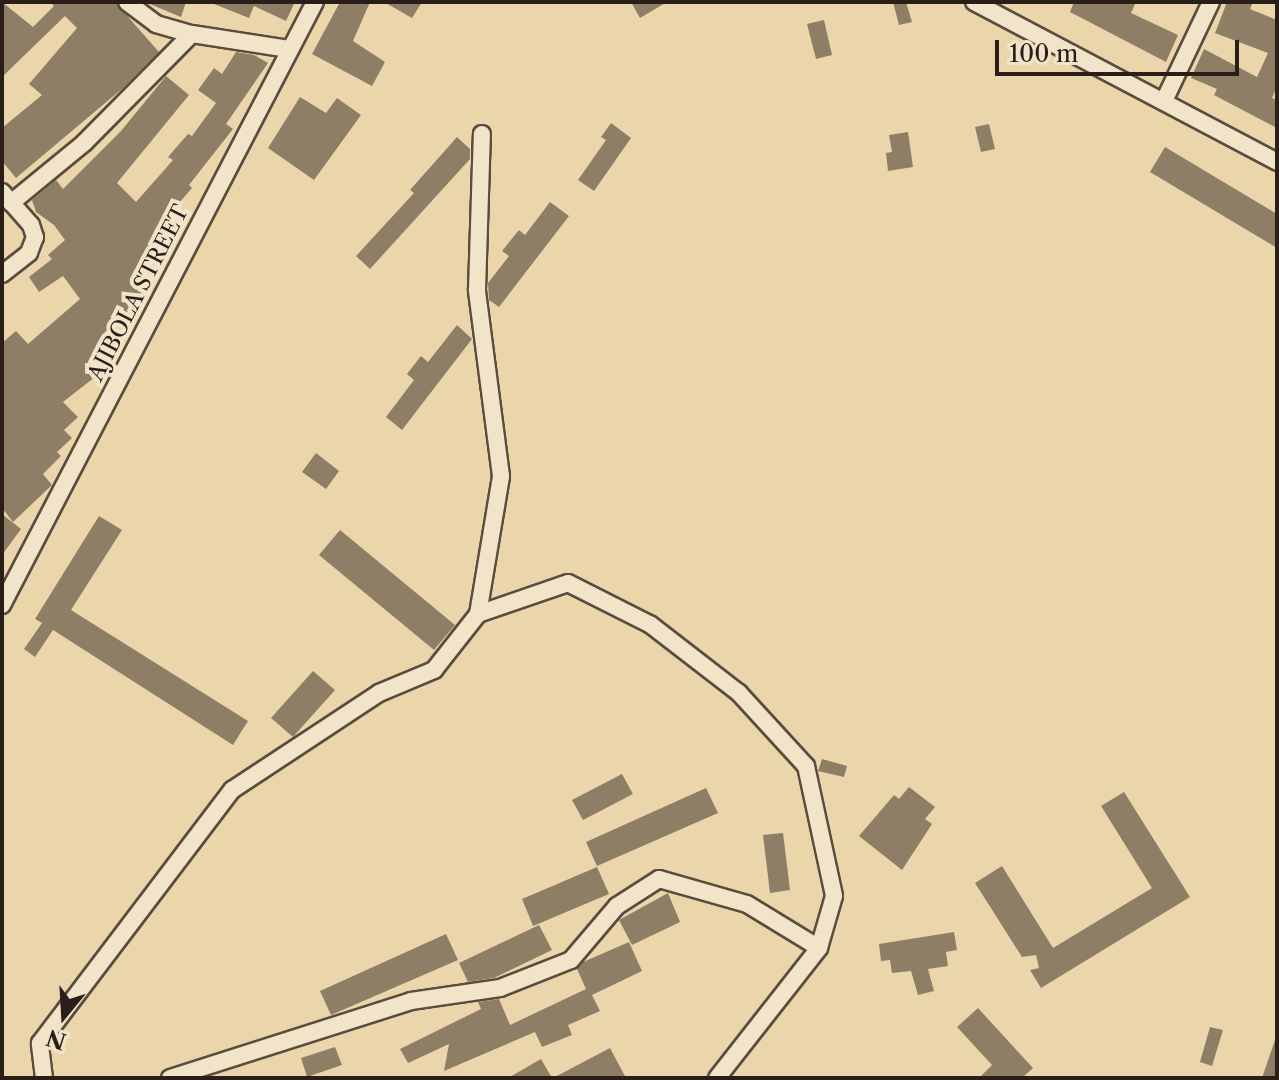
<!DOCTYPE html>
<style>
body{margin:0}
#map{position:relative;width:1279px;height:1080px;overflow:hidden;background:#ebd6ac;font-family:"Libre Caslon Text",serif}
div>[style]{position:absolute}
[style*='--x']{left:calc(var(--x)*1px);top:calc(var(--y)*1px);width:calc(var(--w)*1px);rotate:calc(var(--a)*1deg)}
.building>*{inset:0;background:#8e7e65}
.roads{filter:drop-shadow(2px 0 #5a4c3e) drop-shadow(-2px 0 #5a4c3e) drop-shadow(0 2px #5a4c3e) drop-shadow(0 -2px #5a4c3e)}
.street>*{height:16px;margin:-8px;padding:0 8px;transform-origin:8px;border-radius:8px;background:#f2e4c9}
span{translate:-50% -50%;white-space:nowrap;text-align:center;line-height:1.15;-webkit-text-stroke:8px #f2e4c9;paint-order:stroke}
.street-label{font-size:22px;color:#2a1e19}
.frame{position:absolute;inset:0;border:4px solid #2a1e19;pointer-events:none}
.north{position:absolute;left:24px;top:976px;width:80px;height:80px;-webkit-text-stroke:6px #f2e4c9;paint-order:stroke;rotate:198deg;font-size:22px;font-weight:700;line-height:32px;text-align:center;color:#2a1e19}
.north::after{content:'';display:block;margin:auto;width:28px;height:36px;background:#2a1e19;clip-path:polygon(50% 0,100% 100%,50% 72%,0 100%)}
.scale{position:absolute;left:995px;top:40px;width:244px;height:36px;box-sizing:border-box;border:4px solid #2a1e19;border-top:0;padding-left:10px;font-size:24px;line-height:28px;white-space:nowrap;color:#2a1e19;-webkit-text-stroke:6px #f2e4c9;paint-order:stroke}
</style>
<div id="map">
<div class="building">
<div style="clip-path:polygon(2px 2px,33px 27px,54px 6px,50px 2px,115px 2px,159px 52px,123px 88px,16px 178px,2px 161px,2px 128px,42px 95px,29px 84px,77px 28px,65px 16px,2px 77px)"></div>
<div style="clip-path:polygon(145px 2px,186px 2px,181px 17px)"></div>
<div style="clip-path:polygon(209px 2px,295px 2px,286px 21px,254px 6px,249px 18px)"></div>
<div style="clip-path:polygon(340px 2px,370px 2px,353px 41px,385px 62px,372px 86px,312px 54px)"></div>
<div style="clip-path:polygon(384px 2px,422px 2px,412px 18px)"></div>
<div style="clip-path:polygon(631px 2px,667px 2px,640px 18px)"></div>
<div style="clip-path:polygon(893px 2px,906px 2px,912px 22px,899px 25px)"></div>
<div style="clip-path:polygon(1074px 2px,1136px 2px,1131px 13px,1178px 35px,1166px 62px,1070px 12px)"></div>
<div style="clip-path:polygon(1227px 2px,1253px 2px,1250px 9px,1277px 20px,1277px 87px,1272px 98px,1277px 100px,1277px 128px,1214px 95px,1217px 89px,1191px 78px,1204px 49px,1257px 77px,1268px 53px,1215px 33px)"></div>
<div style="clip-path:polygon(824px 20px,832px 55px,816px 59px,807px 24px)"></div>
<div style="clip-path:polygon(236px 52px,254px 55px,268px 63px,226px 124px,233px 129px,189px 185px,192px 188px,167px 217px,177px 224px,155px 254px,157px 257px,140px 268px,154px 288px,103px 334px,111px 343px,85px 365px,95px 377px,63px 402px,78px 417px,64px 430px,72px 438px,57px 452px,61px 456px,43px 474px,52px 485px,13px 522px,2px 508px,2px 343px,16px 331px,28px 344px,80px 299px,63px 276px,39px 292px,29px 277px,52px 259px,48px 255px,65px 240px,54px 225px,36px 212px,32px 200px,56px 180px,63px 189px,121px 131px,166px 76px,189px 95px,117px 183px,136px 202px,173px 160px,168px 157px,188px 134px,192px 136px,216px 103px,198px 90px,214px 68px,222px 74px)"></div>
<div style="clip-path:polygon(300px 97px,326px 113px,337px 98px,361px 115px,314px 180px,268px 148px)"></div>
<div style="clip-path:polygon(611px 123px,631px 138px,594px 191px,578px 180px,606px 140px,601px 137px)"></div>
<div style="clip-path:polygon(989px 124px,995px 149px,981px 152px,975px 127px)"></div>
<div style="clip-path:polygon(908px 132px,913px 167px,888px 171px,886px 153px,892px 152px,889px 135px)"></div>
<div style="clip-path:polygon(457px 137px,470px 149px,470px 159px,370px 269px,356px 256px,414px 193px,410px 190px)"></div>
<div style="clip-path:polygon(1165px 147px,1277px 214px,1277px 248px,1150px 172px)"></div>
<div style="clip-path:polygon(550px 202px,569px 216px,499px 307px,489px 300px,488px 283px,509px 256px,502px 251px,519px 230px,525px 235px)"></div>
<div style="clip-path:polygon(457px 325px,472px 339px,402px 430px,386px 417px,414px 380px,407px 374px,421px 356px,428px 362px)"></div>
<div style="clip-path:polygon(316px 453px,339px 471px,326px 489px,302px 472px)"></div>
<div style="clip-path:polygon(2px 514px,21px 529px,2px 555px)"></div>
<div style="clip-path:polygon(99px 516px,122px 530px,71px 610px,248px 721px,233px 745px,53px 630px,35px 657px,24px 649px,42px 623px,35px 619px)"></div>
<div style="clip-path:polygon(340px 530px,455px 625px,434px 650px,319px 555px)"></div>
<div style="clip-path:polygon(313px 671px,335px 690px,293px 737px,271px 718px)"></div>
<div style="clip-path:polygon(822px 759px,847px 766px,844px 777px,818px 771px)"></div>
<div style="clip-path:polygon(622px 774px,633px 794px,583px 820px,572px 800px)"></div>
<div style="clip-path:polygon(909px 787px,935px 807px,925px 819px,932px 824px,902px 870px,859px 836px,894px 795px,899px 799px)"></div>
<div style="clip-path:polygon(706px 788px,718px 813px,597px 866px,586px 842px)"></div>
<div style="clip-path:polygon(1124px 792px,1190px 897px,1041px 988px,1030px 970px,1039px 968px,1036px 955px,1022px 957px,975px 883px,1002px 866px,1053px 948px,1152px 888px,1101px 806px)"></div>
<div style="clip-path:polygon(783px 833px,790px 890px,770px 893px,763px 835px)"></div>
<div style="clip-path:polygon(597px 867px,609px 894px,533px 926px,522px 899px)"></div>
<div style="clip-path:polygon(668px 893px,680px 922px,632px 945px,619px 920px)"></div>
<div style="clip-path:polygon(539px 925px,552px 950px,494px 978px,468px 982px,459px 963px)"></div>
<div style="clip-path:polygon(954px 932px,957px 950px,946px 952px,948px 966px,928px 969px,934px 991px,918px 995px,911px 971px,892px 973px,890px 960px,881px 961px,879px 944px)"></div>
<div style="clip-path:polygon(446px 934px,458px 960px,331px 1015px,320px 991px)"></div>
<div style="clip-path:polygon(629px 942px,642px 971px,592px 995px,600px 1011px,568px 1025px,572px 1035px,542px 1047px,535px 1032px,444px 1071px,449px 1044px,408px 1063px,400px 1049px,481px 1009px,478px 1002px,499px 999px,510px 1025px,586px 989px,577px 969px,583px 962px)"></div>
<div style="clip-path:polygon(978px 1008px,1033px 1068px,1022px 1078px,979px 1078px,992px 1065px,957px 1027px)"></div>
<div style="clip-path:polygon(1210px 1027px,1223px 1030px,1212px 1066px,1200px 1062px)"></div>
<div style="clip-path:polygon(1275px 1040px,1277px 1078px,1262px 1078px)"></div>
<div style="clip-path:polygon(335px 1047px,342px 1065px,307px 1077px,301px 1058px)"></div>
<div style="clip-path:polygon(610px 1048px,626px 1078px,553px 1078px)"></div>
<div style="clip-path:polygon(541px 1059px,552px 1078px,508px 1078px)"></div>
</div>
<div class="roads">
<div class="street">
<div style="--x:127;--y:2;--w:36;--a:37"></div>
<div style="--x:156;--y:24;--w:37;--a:16"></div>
<div style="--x:192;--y:34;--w:98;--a:8.8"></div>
<div style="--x:974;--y:2;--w:343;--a:27.8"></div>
<div style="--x:1164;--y:101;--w:110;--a:-64.6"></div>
<div style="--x:2;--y:192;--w:44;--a:48.7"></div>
<div style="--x:31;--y:225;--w:13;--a:72"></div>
<div style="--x:35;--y:237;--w:17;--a:111"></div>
<div style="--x:29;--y:253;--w:34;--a:142"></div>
<div style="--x:11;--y:203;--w:94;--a:-39.4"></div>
<div style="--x:84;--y:143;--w:153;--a:-45.3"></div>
<div style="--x:2;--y:605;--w:679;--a:-62.57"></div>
<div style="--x:478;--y:614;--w:95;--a:-19"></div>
<div style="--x:568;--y:583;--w:93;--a:26.8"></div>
<div style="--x:651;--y:625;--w:111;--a:37.7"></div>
<div style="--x:739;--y:693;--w:99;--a:47.5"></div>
<div style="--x:806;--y:766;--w:133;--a:77.8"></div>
<div style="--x:834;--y:896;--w:54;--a:106.1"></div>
<div style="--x:44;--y:1078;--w:35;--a:-97"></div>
<div style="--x:40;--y:1043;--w:318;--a:-52.8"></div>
<div style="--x:232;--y:790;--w:176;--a:-33.4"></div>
<div style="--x:379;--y:693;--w:60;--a:-22.7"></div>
<div style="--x:434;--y:670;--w:71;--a:-51.8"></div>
<div style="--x:478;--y:614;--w:140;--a:-80.5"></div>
<div style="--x:501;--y:476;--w:188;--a:-97.4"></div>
<div style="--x:477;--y:290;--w:156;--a:-88.2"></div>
<div style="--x:170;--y:1078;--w:253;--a:-17.7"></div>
<div style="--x:411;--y:1001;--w:90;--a:-8.3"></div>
<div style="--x:500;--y:988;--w:76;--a:-21.5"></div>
<div style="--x:571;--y:960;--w:71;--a:-49.6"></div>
<div style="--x:617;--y:906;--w:50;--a:-32.7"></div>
<div style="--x:659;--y:879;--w:91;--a:15.9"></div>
<div style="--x:747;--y:904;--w:84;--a:31.4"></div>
<div style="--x:819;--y:948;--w:165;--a:128.1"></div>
</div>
</div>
<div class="street-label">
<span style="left:138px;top:293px;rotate:-63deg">AJIBOLA STREET</span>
</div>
<div class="frame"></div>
<div class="north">N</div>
<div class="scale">100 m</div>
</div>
